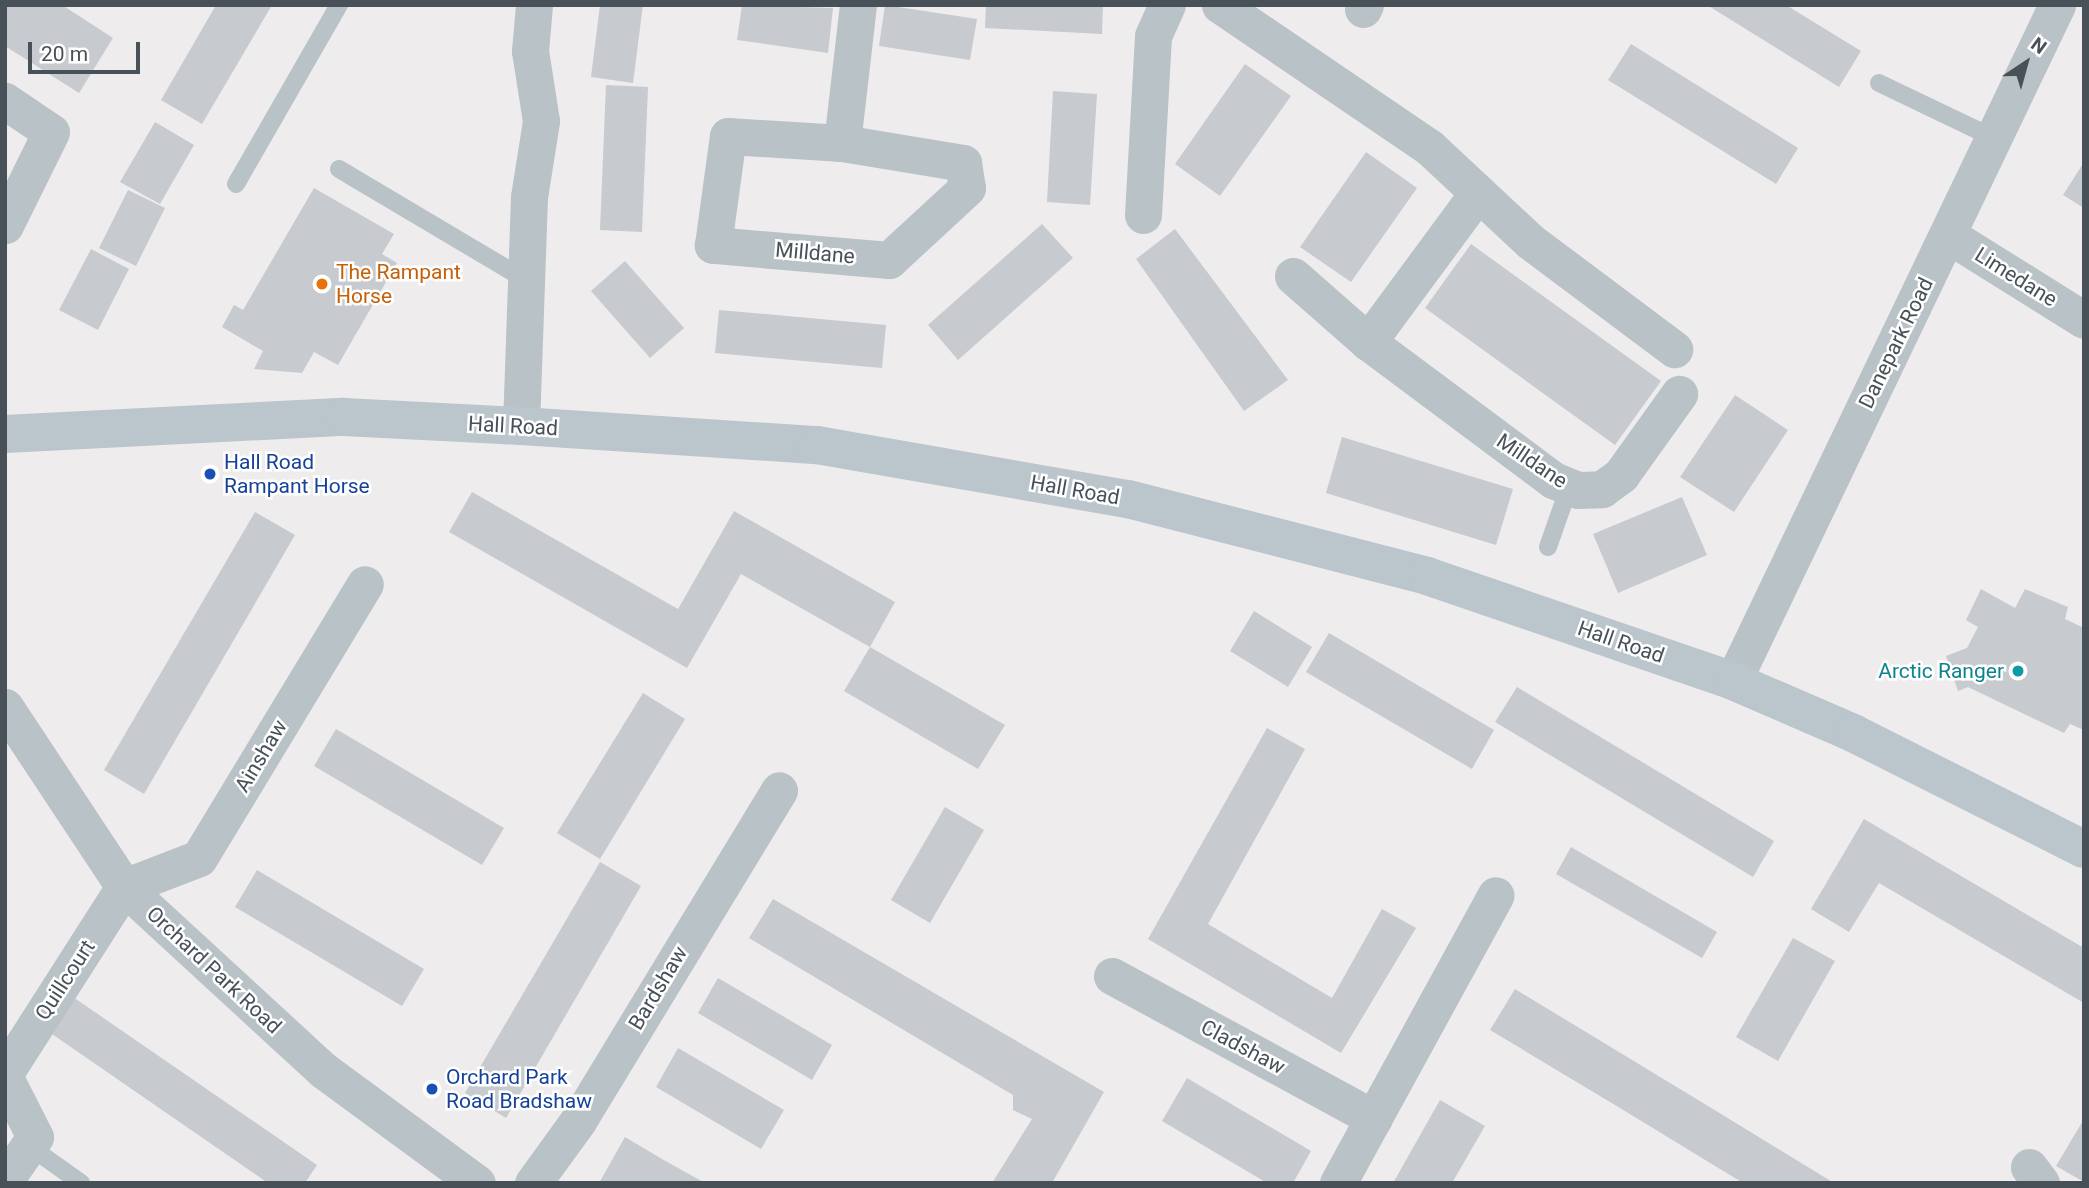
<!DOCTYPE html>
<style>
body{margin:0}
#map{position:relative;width:2089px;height:1188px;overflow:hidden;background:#efeced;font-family:Roboto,sans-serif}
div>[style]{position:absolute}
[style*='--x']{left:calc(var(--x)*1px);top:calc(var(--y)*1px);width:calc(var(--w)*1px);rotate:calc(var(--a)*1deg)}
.building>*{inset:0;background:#c7cacf}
.lane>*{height:18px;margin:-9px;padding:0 9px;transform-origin:9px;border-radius:9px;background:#b9c2c7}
.street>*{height:37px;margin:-18.5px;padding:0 18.5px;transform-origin:18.5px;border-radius:18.5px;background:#b9c2c7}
.secondary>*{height:38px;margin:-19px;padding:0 19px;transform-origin:19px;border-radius:19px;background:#bac5cc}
.dots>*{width:19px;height:19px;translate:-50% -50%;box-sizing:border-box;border:4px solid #fff;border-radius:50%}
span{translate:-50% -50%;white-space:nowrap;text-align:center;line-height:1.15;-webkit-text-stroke:5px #fff;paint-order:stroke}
.street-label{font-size:21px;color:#475157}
.food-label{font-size:21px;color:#c56008}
.left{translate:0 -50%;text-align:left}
.transit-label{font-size:21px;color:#164399}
.culture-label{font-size:21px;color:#0d838f}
.right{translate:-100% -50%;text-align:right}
.frame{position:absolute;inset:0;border:7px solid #475157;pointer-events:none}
.north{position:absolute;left:1991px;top:28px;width:70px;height:70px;-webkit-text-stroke:5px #fff;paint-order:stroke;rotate:36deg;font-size:19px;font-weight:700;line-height:28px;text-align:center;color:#475157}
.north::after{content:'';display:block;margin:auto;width:24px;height:32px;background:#475157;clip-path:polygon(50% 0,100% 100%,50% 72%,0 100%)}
.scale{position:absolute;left:28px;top:42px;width:112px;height:32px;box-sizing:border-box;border:4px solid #475157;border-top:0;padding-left:9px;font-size:21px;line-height:24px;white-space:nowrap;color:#475157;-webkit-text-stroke:5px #fff;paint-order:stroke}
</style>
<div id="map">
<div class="building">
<div style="clip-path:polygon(5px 5px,62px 5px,113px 38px,79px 93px,5px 46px)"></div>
<div style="clip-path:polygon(216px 5px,272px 5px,202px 124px,161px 100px)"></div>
<div style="clip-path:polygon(600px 5px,643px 5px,633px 83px,591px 77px)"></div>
<div style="clip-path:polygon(742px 5px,833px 8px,828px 53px,737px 40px)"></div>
<div style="clip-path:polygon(885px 5px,977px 19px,970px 60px,879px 46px)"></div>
<div style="clip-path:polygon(986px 5px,1103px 5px,1102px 34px,985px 28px)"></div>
<div style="clip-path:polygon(1707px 5px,1786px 5px,1861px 51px,1839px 87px)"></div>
<div style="clip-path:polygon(1631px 44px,1798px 148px,1776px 184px,1608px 80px)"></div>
<div style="clip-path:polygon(1245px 64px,1291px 96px,1220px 196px,1175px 164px)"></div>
<div style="clip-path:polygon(606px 85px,648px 87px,642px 232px,600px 230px)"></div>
<div style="clip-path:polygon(1053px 91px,1097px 94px,1090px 205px,1047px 202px)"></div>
<div style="clip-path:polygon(155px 122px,194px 145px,160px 204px,120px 182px)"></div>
<div style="clip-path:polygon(1366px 152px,1417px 188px,1351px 282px,1300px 247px)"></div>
<div style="clip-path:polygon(2084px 162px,2084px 208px,2063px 195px)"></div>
<div style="clip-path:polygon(314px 188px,394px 234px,382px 254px,397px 263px,338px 365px,314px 352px,302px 373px,254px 369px,263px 351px,222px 327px,234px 305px,243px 310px)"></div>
<div style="clip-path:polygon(128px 190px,165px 208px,136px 266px,99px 248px)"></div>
<div style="clip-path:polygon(1042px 224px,1073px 258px,958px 360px,928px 325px)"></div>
<div style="clip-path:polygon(1175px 229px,1288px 380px,1244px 411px,1136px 259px)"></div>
<div style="clip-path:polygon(1471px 244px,1661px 381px,1615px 445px,1425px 308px)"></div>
<div style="clip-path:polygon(91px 249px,129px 269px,98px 330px,59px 310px)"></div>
<div style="clip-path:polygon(625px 261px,684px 328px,650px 358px,591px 291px)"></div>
<div style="clip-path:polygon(719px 310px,886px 325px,882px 368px,715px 353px)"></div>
<div style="clip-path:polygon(1735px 395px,1788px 430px,1734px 512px,1680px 477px)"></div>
<div style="clip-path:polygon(1342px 437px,1513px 489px,1496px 545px,1326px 493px)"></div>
<div style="clip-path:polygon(472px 492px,678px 609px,734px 511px,895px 602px,870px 647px,741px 574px,687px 668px,449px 532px)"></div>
<div style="clip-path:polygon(1682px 497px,1707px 555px,1618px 593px,1593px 534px)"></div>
<div style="clip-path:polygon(255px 512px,295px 535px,144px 794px,104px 770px)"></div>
<div style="clip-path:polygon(1981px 589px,2015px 608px,2025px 589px,2068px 607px,2065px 619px,2084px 628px,2084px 730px,2070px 724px,2064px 733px,1968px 687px,1958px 691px,1946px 656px,1967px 648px,1978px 627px,1966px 620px)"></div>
<div style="clip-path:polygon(1254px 611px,1312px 647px,1288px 687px,1230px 651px)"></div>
<div style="clip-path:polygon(1329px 633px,1494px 730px,1472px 769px,1306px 672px)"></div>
<div style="clip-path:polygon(870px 647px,1005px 725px,978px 769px,844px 691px)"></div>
<div style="clip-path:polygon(1517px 687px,1774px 841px,1753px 877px,1495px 722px)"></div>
<div style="clip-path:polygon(643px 693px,685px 719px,600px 859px,557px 833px)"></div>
<div style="clip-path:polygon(1267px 728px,1305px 749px,1208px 924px,1332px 998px,1382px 909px,1416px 928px,1341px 1053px,1148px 939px)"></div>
<div style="clip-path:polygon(336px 729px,504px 828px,482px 865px,314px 766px)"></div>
<div style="clip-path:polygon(945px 807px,984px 830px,930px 923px,891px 900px)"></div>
<div style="clip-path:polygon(1864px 819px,2084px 948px,2084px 1003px,1879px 883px,1849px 932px,1811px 909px)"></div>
<div style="clip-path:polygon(1571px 847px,1717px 932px,1702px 958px,1556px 874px)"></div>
<div style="clip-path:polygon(600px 862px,641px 886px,506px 1118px,465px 1093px)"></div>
<div style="clip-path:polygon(257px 870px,424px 969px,402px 1006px,235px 907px)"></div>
<div style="clip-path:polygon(773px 899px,1104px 1092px,1052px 1183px,992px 1183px,1032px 1119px,1013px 1110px,1013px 1095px,749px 938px)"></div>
<div style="clip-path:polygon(1793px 938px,1835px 961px,1778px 1061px,1736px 1037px)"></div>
<div style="clip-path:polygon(718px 978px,832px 1045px,812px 1080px,698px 1013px)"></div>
<div style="clip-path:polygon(1515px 989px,1708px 1106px,1834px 1183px,1743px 1183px,1620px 1108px,1490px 1030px)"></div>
<div style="clip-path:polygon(73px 997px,317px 1165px,305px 1183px,268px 1183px,49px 1032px)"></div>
<div style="clip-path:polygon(678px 1048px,784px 1110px,761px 1149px,656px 1087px)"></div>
<div style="clip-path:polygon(1187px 1078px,1311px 1151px,1293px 1183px,1267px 1183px,1162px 1121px)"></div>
<div style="clip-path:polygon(1440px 1100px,1485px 1126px,1452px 1183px,1393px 1183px)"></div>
<div style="clip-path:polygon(2084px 1119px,2084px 1182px,2056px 1166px)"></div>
<div style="clip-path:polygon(625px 1137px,662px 1159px,705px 1183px,599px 1183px)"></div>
</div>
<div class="lane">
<div style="--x:1879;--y:83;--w:127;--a:25.6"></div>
<div style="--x:339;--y:169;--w:220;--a:30.7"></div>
<div style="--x:236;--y:184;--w:207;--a:-60.1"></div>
<div style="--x:1548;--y:547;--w:64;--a:-70.7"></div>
<div style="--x:29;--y:1146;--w:64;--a:35.4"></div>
</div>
<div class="street">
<div style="--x:1220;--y:5;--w:253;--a:34.2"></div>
<div style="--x:1429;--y:147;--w:139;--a:43"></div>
<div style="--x:1531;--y:242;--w:179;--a:36.8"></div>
<div style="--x:1363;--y:9;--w:4;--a:-63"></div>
<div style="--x:5;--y:101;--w:55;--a:34"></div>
<div style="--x:51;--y:132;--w:104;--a:116.3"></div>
<div style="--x:728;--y:136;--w:114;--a:3.5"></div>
<div style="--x:842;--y:143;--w:123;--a:9.4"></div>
<div style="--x:963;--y:163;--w:25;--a:81"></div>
<div style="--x:967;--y:188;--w:106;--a:137.3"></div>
<div style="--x:889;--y:260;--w:177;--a:-175.1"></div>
<div style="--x:713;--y:245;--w:110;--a:-82.2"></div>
<div style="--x:842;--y:143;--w:139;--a:-83.4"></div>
<div style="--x:1477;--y:194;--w:184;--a:126.4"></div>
<div style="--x:1368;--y:342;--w:231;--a:36.7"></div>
<div style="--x:1553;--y:480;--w:27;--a:22"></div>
<div style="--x:1578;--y:490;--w:24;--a:-2"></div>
<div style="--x:1602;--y:489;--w:24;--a:-36"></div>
<div style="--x:1621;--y:475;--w:100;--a:-54.4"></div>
<div style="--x:1143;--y:215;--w:179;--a:-86.8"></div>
<div style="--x:1153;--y:36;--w:34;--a:-66"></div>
<div style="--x:1948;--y:235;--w:160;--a:32"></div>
<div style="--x:1293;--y:276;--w:100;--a:41.3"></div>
<div style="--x:521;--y:426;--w:229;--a:-88"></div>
<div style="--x:529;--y:197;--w:77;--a:-81"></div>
<div style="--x:541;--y:121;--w:71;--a:-98.9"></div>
<div style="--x:530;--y:51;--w:46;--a:-85"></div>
<div style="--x:1733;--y:681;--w:750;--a:-64.39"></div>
<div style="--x:5;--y:707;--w:216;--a:56.5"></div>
<div style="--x:124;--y:887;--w:270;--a:42.6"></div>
<div style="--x:323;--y:1070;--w:191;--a:36.3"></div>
<div style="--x:124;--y:887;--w:80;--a:-21.1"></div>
<div style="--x:199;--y:858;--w:320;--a:-58.8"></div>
<div style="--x:1112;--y:976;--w:298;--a:28.5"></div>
<div style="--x:5;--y:1073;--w:221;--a:-57.4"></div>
<div style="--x:5;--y:1078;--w:66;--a:63"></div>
<div style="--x:35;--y:1137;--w:52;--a:124.9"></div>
<div style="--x:2029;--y:1167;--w:20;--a:53"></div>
<div style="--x:533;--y:1183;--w:77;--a:-54"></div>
<div style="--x:578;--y:1121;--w:387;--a:-58.7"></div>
<div style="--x:1338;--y:1183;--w:328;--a:-61.3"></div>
</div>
<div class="secondary">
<div style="--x:5;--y:434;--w:339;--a:-2.9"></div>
<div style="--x:344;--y:417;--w:177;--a:2.9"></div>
<div style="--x:521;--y:426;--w:297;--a:3.7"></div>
<div style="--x:817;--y:445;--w:316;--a:9.9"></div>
<div style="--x:1128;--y:499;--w:309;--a:14.4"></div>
<div style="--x:1427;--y:576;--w:324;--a:18.9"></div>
<div style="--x:1733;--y:681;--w:131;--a:23.4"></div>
<div style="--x:1853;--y:733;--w:258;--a:26.7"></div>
</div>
<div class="dots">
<div style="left:322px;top:284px;background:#e8710a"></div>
<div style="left:210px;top:474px;background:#1a4fb4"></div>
<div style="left:2018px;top:671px;background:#0f9aa8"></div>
<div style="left:432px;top:1089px;background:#1a4fb4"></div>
</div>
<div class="street-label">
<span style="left:815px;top:253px;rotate:5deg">Milldane</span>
<span style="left:2016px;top:277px;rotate:32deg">Limedane</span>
<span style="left:1896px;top:343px;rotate:-64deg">Danepark Road</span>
<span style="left:513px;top:426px;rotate:3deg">Hall Road</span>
<span style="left:1532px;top:461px;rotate:34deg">Milldane</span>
<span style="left:1075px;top:490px;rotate:10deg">Hall Road</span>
<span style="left:1621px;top:642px;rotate:19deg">Hall Road</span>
<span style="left:261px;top:756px;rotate:-59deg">Ainshaw</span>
<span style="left:214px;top:970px;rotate:43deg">Orchard Park Road</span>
<span style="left:65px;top:980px;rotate:-57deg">Quillcourt</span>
<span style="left:658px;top:988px;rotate:-59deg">Bardshaw</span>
<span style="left:1243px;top:1047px;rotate:28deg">Cladshaw</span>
</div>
<div class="food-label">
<span class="left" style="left:336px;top:284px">The Rampant<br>Horse</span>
</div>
<div class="transit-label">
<span class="left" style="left:224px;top:474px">Hall Road<br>Rampant Horse</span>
<span class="left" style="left:446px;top:1089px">Orchard Park<br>Road Bradshaw</span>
</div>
<div class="culture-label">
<span class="right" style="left:2004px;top:671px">Arctic Ranger</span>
</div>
<div class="frame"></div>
<div class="north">N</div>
<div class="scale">20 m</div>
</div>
